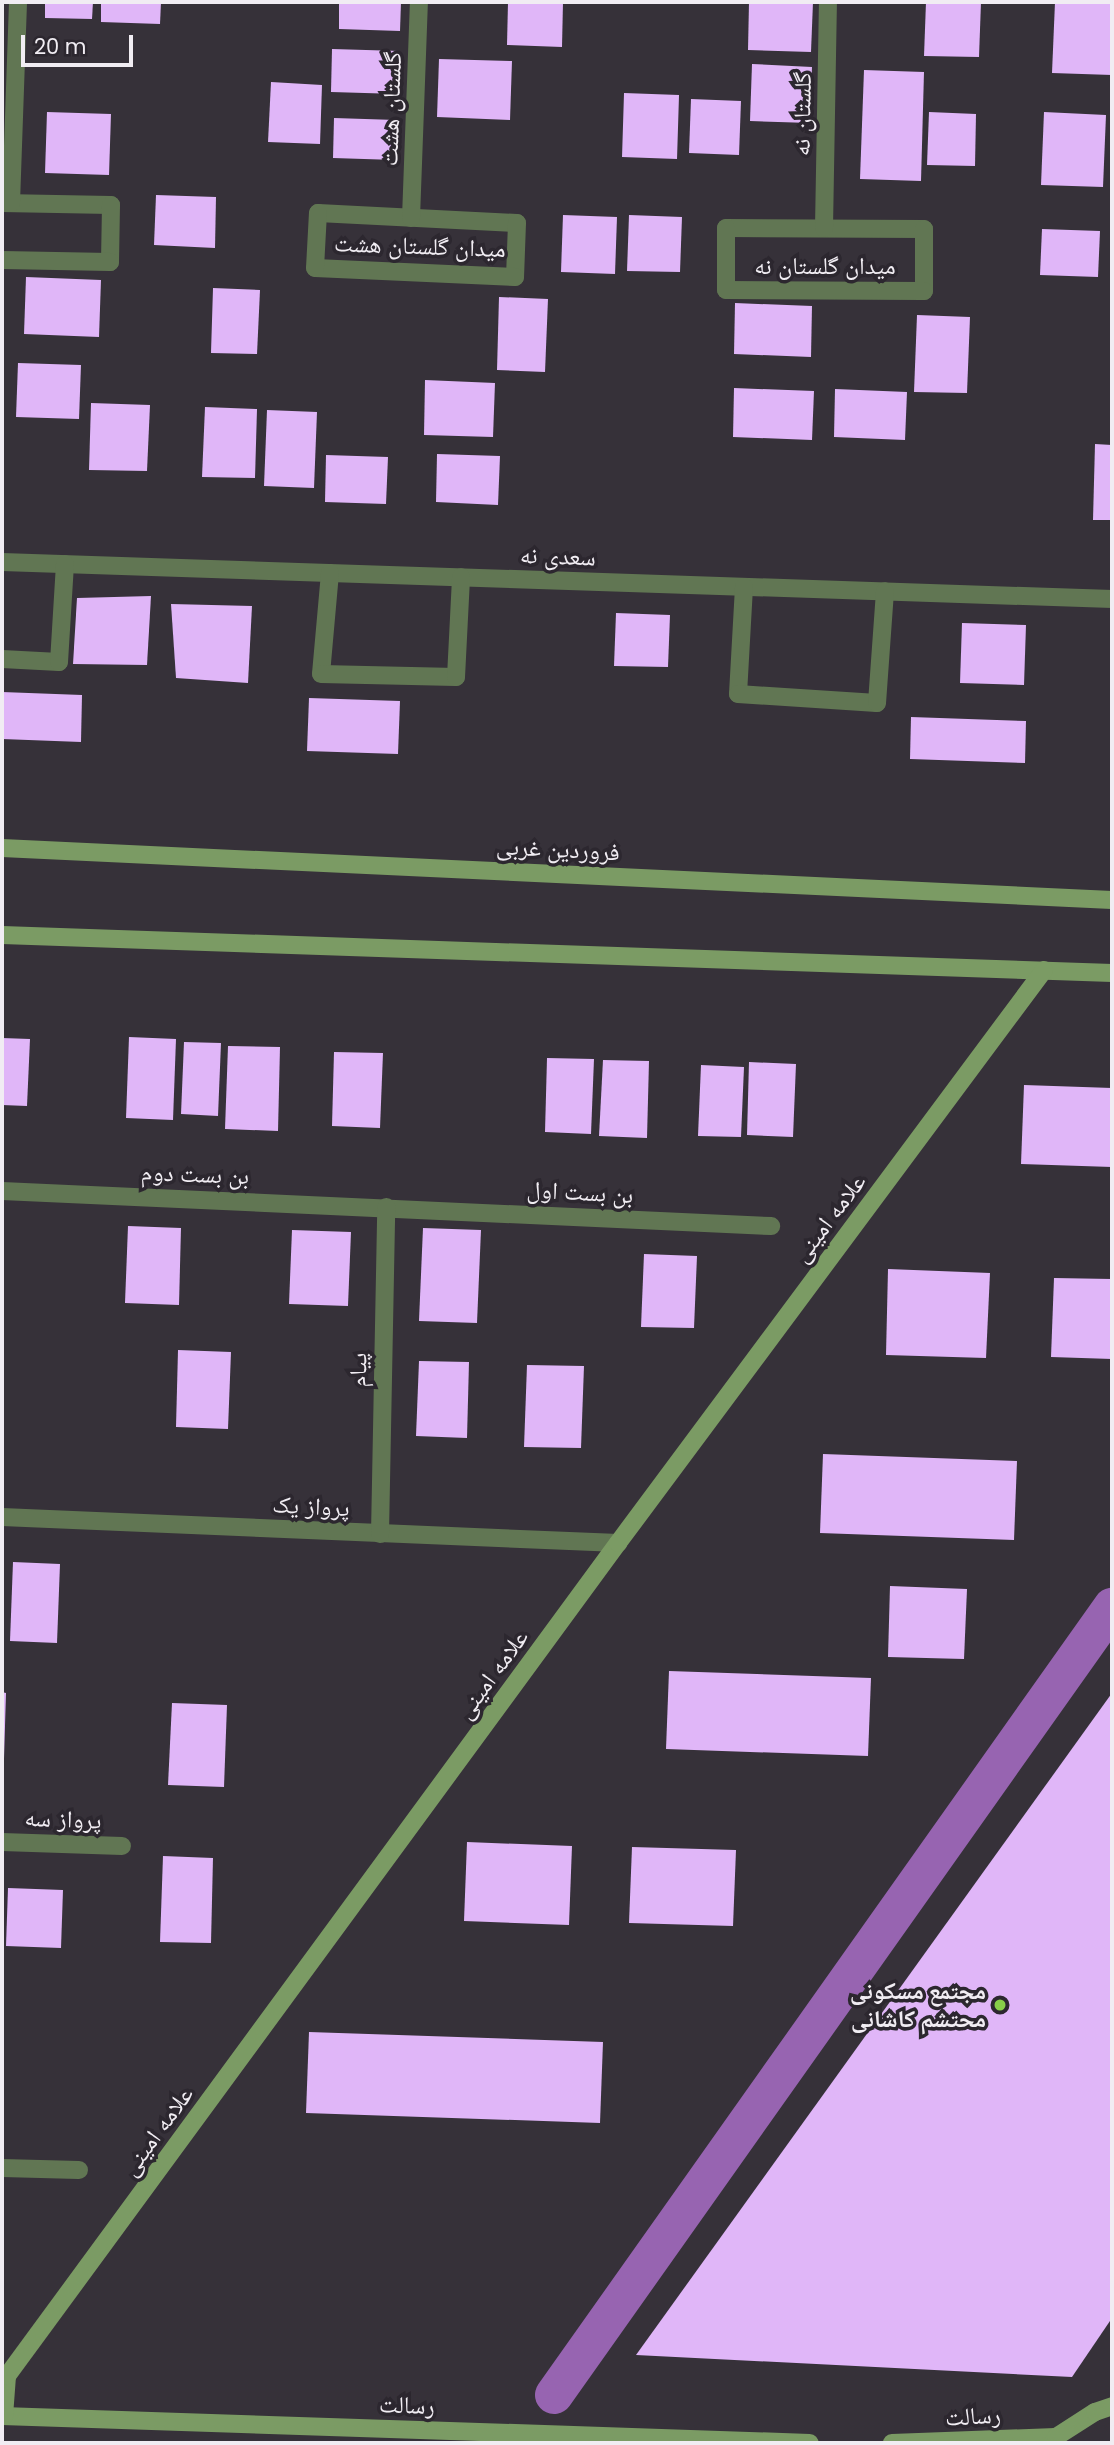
<!DOCTYPE html>
<meta charset="utf-8">
<style>
body{margin:0}
#map{position:relative;width:1114px;height:2445px;overflow:hidden;background:#363139;font-family:Poppins,"Noto Naskh Arabic",sans-serif}
div>[style]{position:absolute}
[style*='--x']{left:calc(var(--x)*1px);top:calc(var(--y)*1px);width:calc(var(--w)*1px);rotate:calc(var(--a)*1deg)}
.canal>*{height:38px;margin:-19px;padding:0 19px;transform-origin:19px;border-radius:19px;background:#9764b1}
.building>*{inset:0;background:#e0b6f8}
.street>*{height:18px;margin:-9px;padding:0 9px;transform-origin:9px;border-radius:9px;background:#617653}
.secondary>*{height:18px;margin:-9px;padding:0 9px;transform-origin:9px;border-radius:9px;background:#7b9b64}
.dots>*{width:19px;height:19px;translate:-50% -50%;box-sizing:border-box;border:4px solid #2c272f;border-radius:50%}
span{translate:-50% -50%;white-space:nowrap;text-align:center;line-height:1.15;-webkit-text-stroke:7px #2c272f;paint-order:stroke}
.street-label{font-size:24px;color:#f1edf3}
.poi-label{font-size:24px;color:#f1edf3;font-weight:700}
.right{translate:-100% -50%;text-align:right}
.frame{position:absolute;inset:0;border:4px solid #f1edf3;pointer-events:none}
.scale{position:absolute;left:21px;top:35px;width:112px;height:32px;box-sizing:border-box;border:4px solid #f1edf3;border-top:0;padding-left:9px;font-size:21px;line-height:24px;white-space:nowrap;color:#f1edf3;-webkit-text-stroke:5px #2c272f;paint-order:stroke}
</style>
<div id="map">
<div class="canal">
<div style="--x:554;--y:2395;--w:966;--a:-54.7"></div>
</div>
<div class="building">
<div style="clip-path:polygon(45px 2px,93px 2px,92px 19px,45px 18px)"></div>
<div style="clip-path:polygon(101px 2px,161px 2px,160px 24px,101px 22px)"></div>
<div style="clip-path:polygon(339px 2px,401px 2px,400px 31px,339px 29px)"></div>
<div style="clip-path:polygon(508px 2px,563px 2px,562px 47px,507px 45px)"></div>
<div style="clip-path:polygon(749px 2px,813px 2px,811px 52px,748px 50px)"></div>
<div style="clip-path:polygon(926px 2px,981px 2px,979px 57px,924px 56px)"></div>
<div style="clip-path:polygon(1055px 2px,1112px 2px,1112px 75px,1052px 73px)"></div>
<div style="clip-path:polygon(332px 49px,400px 51px,398px 94px,331px 92px)"></div>
<div style="clip-path:polygon(439px 59px,512px 61px,510px 120px,437px 117px)"></div>
<div style="clip-path:polygon(752px 64px,812px 67px,810px 123px,750px 121px)"></div>
<div style="clip-path:polygon(864px 70px,924px 72px,921px 181px,860px 179px)"></div>
<div style="clip-path:polygon(271px 82px,322px 85px,320px 144px,268px 142px)"></div>
<div style="clip-path:polygon(624px 93px,679px 95px,677px 159px,622px 157px)"></div>
<div style="clip-path:polygon(691px 99px,741px 101px,739px 155px,689px 153px)"></div>
<div style="clip-path:polygon(47px 112px,111px 114px,109px 175px,45px 173px)"></div>
<div style="clip-path:polygon(929px 112px,976px 114px,975px 166px,927px 165px)"></div>
<div style="clip-path:polygon(1044px 112px,1106px 115px,1103px 187px,1041px 185px)"></div>
<div style="clip-path:polygon(334px 118px,396px 120px,395px 160px,333px 158px)"></div>
<div style="clip-path:polygon(156px 195px,216px 197px,215px 248px,154px 245px)"></div>
<div style="clip-path:polygon(563px 215px,617px 217px,615px 274px,561px 272px)"></div>
<div style="clip-path:polygon(629px 215px,682px 217px,680px 272px,627px 271px)"></div>
<div style="clip-path:polygon(1042px 229px,1100px 231px,1098px 277px,1040px 275px)"></div>
<div style="clip-path:polygon(26px 277px,101px 280px,99px 337px,24px 334px)"></div>
<div style="clip-path:polygon(213px 288px,260px 290px,257px 354px,211px 353px)"></div>
<div style="clip-path:polygon(499px 297px,548px 299px,545px 372px,497px 370px)"></div>
<div style="clip-path:polygon(735px 303px,812px 306px,811px 357px,734px 354px)"></div>
<div style="clip-path:polygon(917px 315px,970px 317px,967px 393px,914px 392px)"></div>
<div style="clip-path:polygon(18px 363px,81px 365px,79px 419px,16px 417px)"></div>
<div style="clip-path:polygon(425px 380px,495px 383px,493px 437px,424px 435px)"></div>
<div style="clip-path:polygon(734px 388px,814px 391px,812px 440px,733px 437px)"></div>
<div style="clip-path:polygon(835px 389px,907px 392px,905px 440px,834px 437px)"></div>
<div style="clip-path:polygon(91px 403px,150px 405px,147px 471px,89px 470px)"></div>
<div style="clip-path:polygon(205px 407px,257px 409px,255px 478px,202px 477px)"></div>
<div style="clip-path:polygon(267px 410px,317px 412px,314px 488px,264px 486px)"></div>
<div style="clip-path:polygon(1095px 444px,1112px 445px,1112px 520px,1093px 520px)"></div>
<div style="clip-path:polygon(437px 454px,500px 456px,498px 505px,436px 502px)"></div>
<div style="clip-path:polygon(326px 455px,388px 457px,386px 504px,325px 502px)"></div>
<div style="clip-path:polygon(151px 596px,147px 665px,73px 664px,77px 598px)"></div>
<div style="clip-path:polygon(171px 604px,252px 606px,248px 683px,176px 678px)"></div>
<div style="clip-path:polygon(616px 613px,670px 615px,668px 667px,614px 666px)"></div>
<div style="clip-path:polygon(962px 623px,1026px 625px,1024px 685px,960px 683px)"></div>
<div style="clip-path:polygon(2px 692px,82px 695px,81px 742px,2px 739px)"></div>
<div style="clip-path:polygon(309px 698px,400px 701px,398px 754px,307px 751px)"></div>
<div style="clip-path:polygon(911px 717px,1026px 721px,1025px 763px,910px 759px)"></div>
<div style="clip-path:polygon(129px 1037px,176px 1039px,173px 1120px,126px 1118px)"></div>
<div style="clip-path:polygon(2px 1038px,30px 1039px,27px 1106px,2px 1105px)"></div>
<div style="clip-path:polygon(184px 1042px,221px 1043px,218px 1116px,181px 1114px)"></div>
<div style="clip-path:polygon(228px 1046px,280px 1047px,278px 1131px,225px 1129px)"></div>
<div style="clip-path:polygon(334px 1052px,383px 1053px,380px 1128px,332px 1126px)"></div>
<div style="clip-path:polygon(547px 1058px,594px 1059px,591px 1134px,545px 1132px)"></div>
<div style="clip-path:polygon(603px 1060px,649px 1061px,647px 1138px,599px 1136px)"></div>
<div style="clip-path:polygon(749px 1062px,796px 1064px,793px 1137px,747px 1135px)"></div>
<div style="clip-path:polygon(701px 1065px,744px 1067px,741px 1137px,698px 1136px)"></div>
<div style="clip-path:polygon(1024px 1085px,1112px 1088px,1112px 1167px,1021px 1164px)"></div>
<div style="clip-path:polygon(128px 1226px,181px 1228px,179px 1305px,125px 1303px)"></div>
<div style="clip-path:polygon(423px 1228px,481px 1230px,477px 1323px,419px 1321px)"></div>
<div style="clip-path:polygon(292px 1230px,351px 1232px,348px 1306px,289px 1304px)"></div>
<div style="clip-path:polygon(644px 1254px,697px 1256px,694px 1328px,641px 1327px)"></div>
<div style="clip-path:polygon(888px 1269px,990px 1273px,986px 1358px,886px 1355px)"></div>
<div style="clip-path:polygon(1054px 1278px,1112px 1279px,1112px 1359px,1051px 1357px)"></div>
<div style="clip-path:polygon(178px 1350px,231px 1352px,228px 1429px,176px 1427px)"></div>
<div style="clip-path:polygon(419px 1361px,469px 1362px,467px 1438px,416px 1436px)"></div>
<div style="clip-path:polygon(527px 1365px,584px 1366px,581px 1448px,524px 1447px)"></div>
<div style="clip-path:polygon(823px 1454px,1017px 1461px,1014px 1540px,820px 1533px)"></div>
<div style="clip-path:polygon(13px 1562px,60px 1564px,57px 1643px,10px 1641px)"></div>
<div style="clip-path:polygon(890px 1586px,967px 1589px,964px 1659px,888px 1657px)"></div>
<div style="clip-path:polygon(669px 1671px,871px 1678px,868px 1756px,666px 1749px)"></div>
<div style="clip-path:polygon(2px 1692px,6px 1693px,4px 1759px,2px 1759px)"></div>
<div style="clip-path:polygon(1112px 1693px,1112px 2318px,1072px 2377px,636px 2355px)"></div>
<div style="clip-path:polygon(172px 1703px,227px 1705px,224px 1787px,168px 1785px)"></div>
<div style="clip-path:polygon(467px 1842px,572px 1846px,569px 1925px,464px 1921px)"></div>
<div style="clip-path:polygon(632px 1847px,736px 1850px,733px 1926px,629px 1923px)"></div>
<div style="clip-path:polygon(163px 1856px,213px 1858px,211px 1943px,160px 1942px)"></div>
<div style="clip-path:polygon(8px 1888px,63px 1890px,61px 1948px,6px 1946px)"></div>
<div style="clip-path:polygon(309px 2032px,603px 2042px,600px 2123px,306px 2113px)"></div>
</div>
<div class="street">
<div style="--x:2;--y:203;--w:109;--a:1.1"></div>
<div style="--x:111;--y:205;--w:57;--a:91"></div>
<div style="--x:110;--y:262;--w:108;--a:-178.9"></div>
<div style="--x:11;--y:203;--w:201;--a:-88"></div>
<div style="--x:318;--y:213;--w:199;--a:2.9"></div>
<div style="--x:517;--y:223;--w:54;--a:92.1"></div>
<div style="--x:515;--y:277;--w:200;--a:-177.4"></div>
<div style="--x:315;--y:268;--w:55;--a:-86.9"></div>
<div style="--x:411;--y:218;--w:216;--a:-87.9"></div>
<div style="--x:726;--y:228;--w:198;--a:0.3"></div>
<div style="--x:924;--y:229;--w:62;--a:90"></div>
<div style="--x:924;--y:291;--w:198;--a:-179.7"></div>
<div style="--x:726;--y:290;--w:62;--a:-90"></div>
<div style="--x:824;--y:228;--w:226;--a:-89"></div>
<div style="--x:2;--y:562;--w:1111;--a:1.91"></div>
<div style="--x:330;--y:573;--w:101;--a:95.1"></div>
<div style="--x:321;--y:674;--w:135;--a:1.3"></div>
<div style="--x:456;--y:677;--w:100;--a:-87.1"></div>
<div style="--x:744;--y:587;--w:107;--a:93.2"></div>
<div style="--x:738;--y:694;--w:139;--a:3.7"></div>
<div style="--x:877;--y:703;--w:112;--a:-85.9"></div>
<div style="--x:2;--y:659;--w:57;--a:3"></div>
<div style="--x:59;--y:662;--w:98;--a:-86.5"></div>
<div style="--x:2;--y:1191;--w:770;--a:2.61"></div>
<div style="--x:2;--y:1517;--w:617;--a:2.42"></div>
<div style="--x:380;--y:1534;--w:327;--a:-88.9"></div>
<div style="--x:2;--y:1842;--w:120;--a:1.9"></div>
<div style="--x:2;--y:2168;--w:77;--a:1.5"></div>
</div>
<div class="secondary">
<div style="--x:2;--y:848;--w:1111;--a:2.68"></div>
<div style="--x:2;--y:935;--w:1111;--a:1.96"></div>
<div style="--x:2;--y:2416;--w:808;--a:1.91"></div>
<div style="--x:4;--y:2416;--w:40;--a:-85.7"></div>
<div style="--x:7;--y:2376;--w:1033;--a:-53.74"></div>
<div style="--x:618;--y:1543;--w:714;--a:-53.37"></div>
<div style="--x:892;--y:2443;--w:164;--a:-2.1"></div>
<div style="--x:1053;--y:2443;--w:7;--a:-63"></div>
<div style="--x:1056;--y:2437;--w:46;--a:-32.7"></div>
<div style="--x:1095;--y:2412;--w:18;--a:-19"></div>
</div>
<div class="dots">
<div style="left:1000px;top:2005px;background:#88cf49"></div>
</div>
<div class="street-label">
<span style="left:391px;top:109px;rotate:-88deg">گلستان هشت</span>
<span style="left:802px;top:114px;rotate:-89deg">گلستان نه</span>
<span style="left:420px;top:246px;rotate:2deg">میدان گلستان هشت</span>
<span style="left:825px;top:266px">میدان گلستان نه</span>
<span style="left:558px;top:556px;rotate:2deg">سعدی نه</span>
<span style="left:558px;top:849px;rotate:3deg">فروردین غربی</span>
<span style="left:195px;top:1174px;rotate:2deg">بن بست دوم</span>
<span style="left:580px;top:1192px;rotate:3deg">بن بست اول</span>
<span style="left:829px;top:1218px;rotate:-53deg">علامه امینی</span>
<span style="left:358px;top:1370px;rotate:-89deg">پیام</span>
<span style="left:311px;top:1506px;rotate:3deg">پرواز یک</span>
<span style="left:492px;top:1674px;rotate:-54deg">علامه امینی</span>
<span style="left:63px;top:1819px;rotate:2deg">پرواز سه</span>
<span style="left:157px;top:2131px;rotate:-54deg">علامه امینی</span>
<span style="left:407px;top:2405px;rotate:2deg">رسالت</span>
<span style="left:973px;top:2416px;rotate:-3deg">رسالت</span>
</div>
<div class="poi-label">
<span class="right" style="left:986px;top:2005px">مجتمع مسکونی<br>محتشم کاشانی</span>
</div>
<div class="frame"></div>
<div class="scale">20 m</div>
</div>
